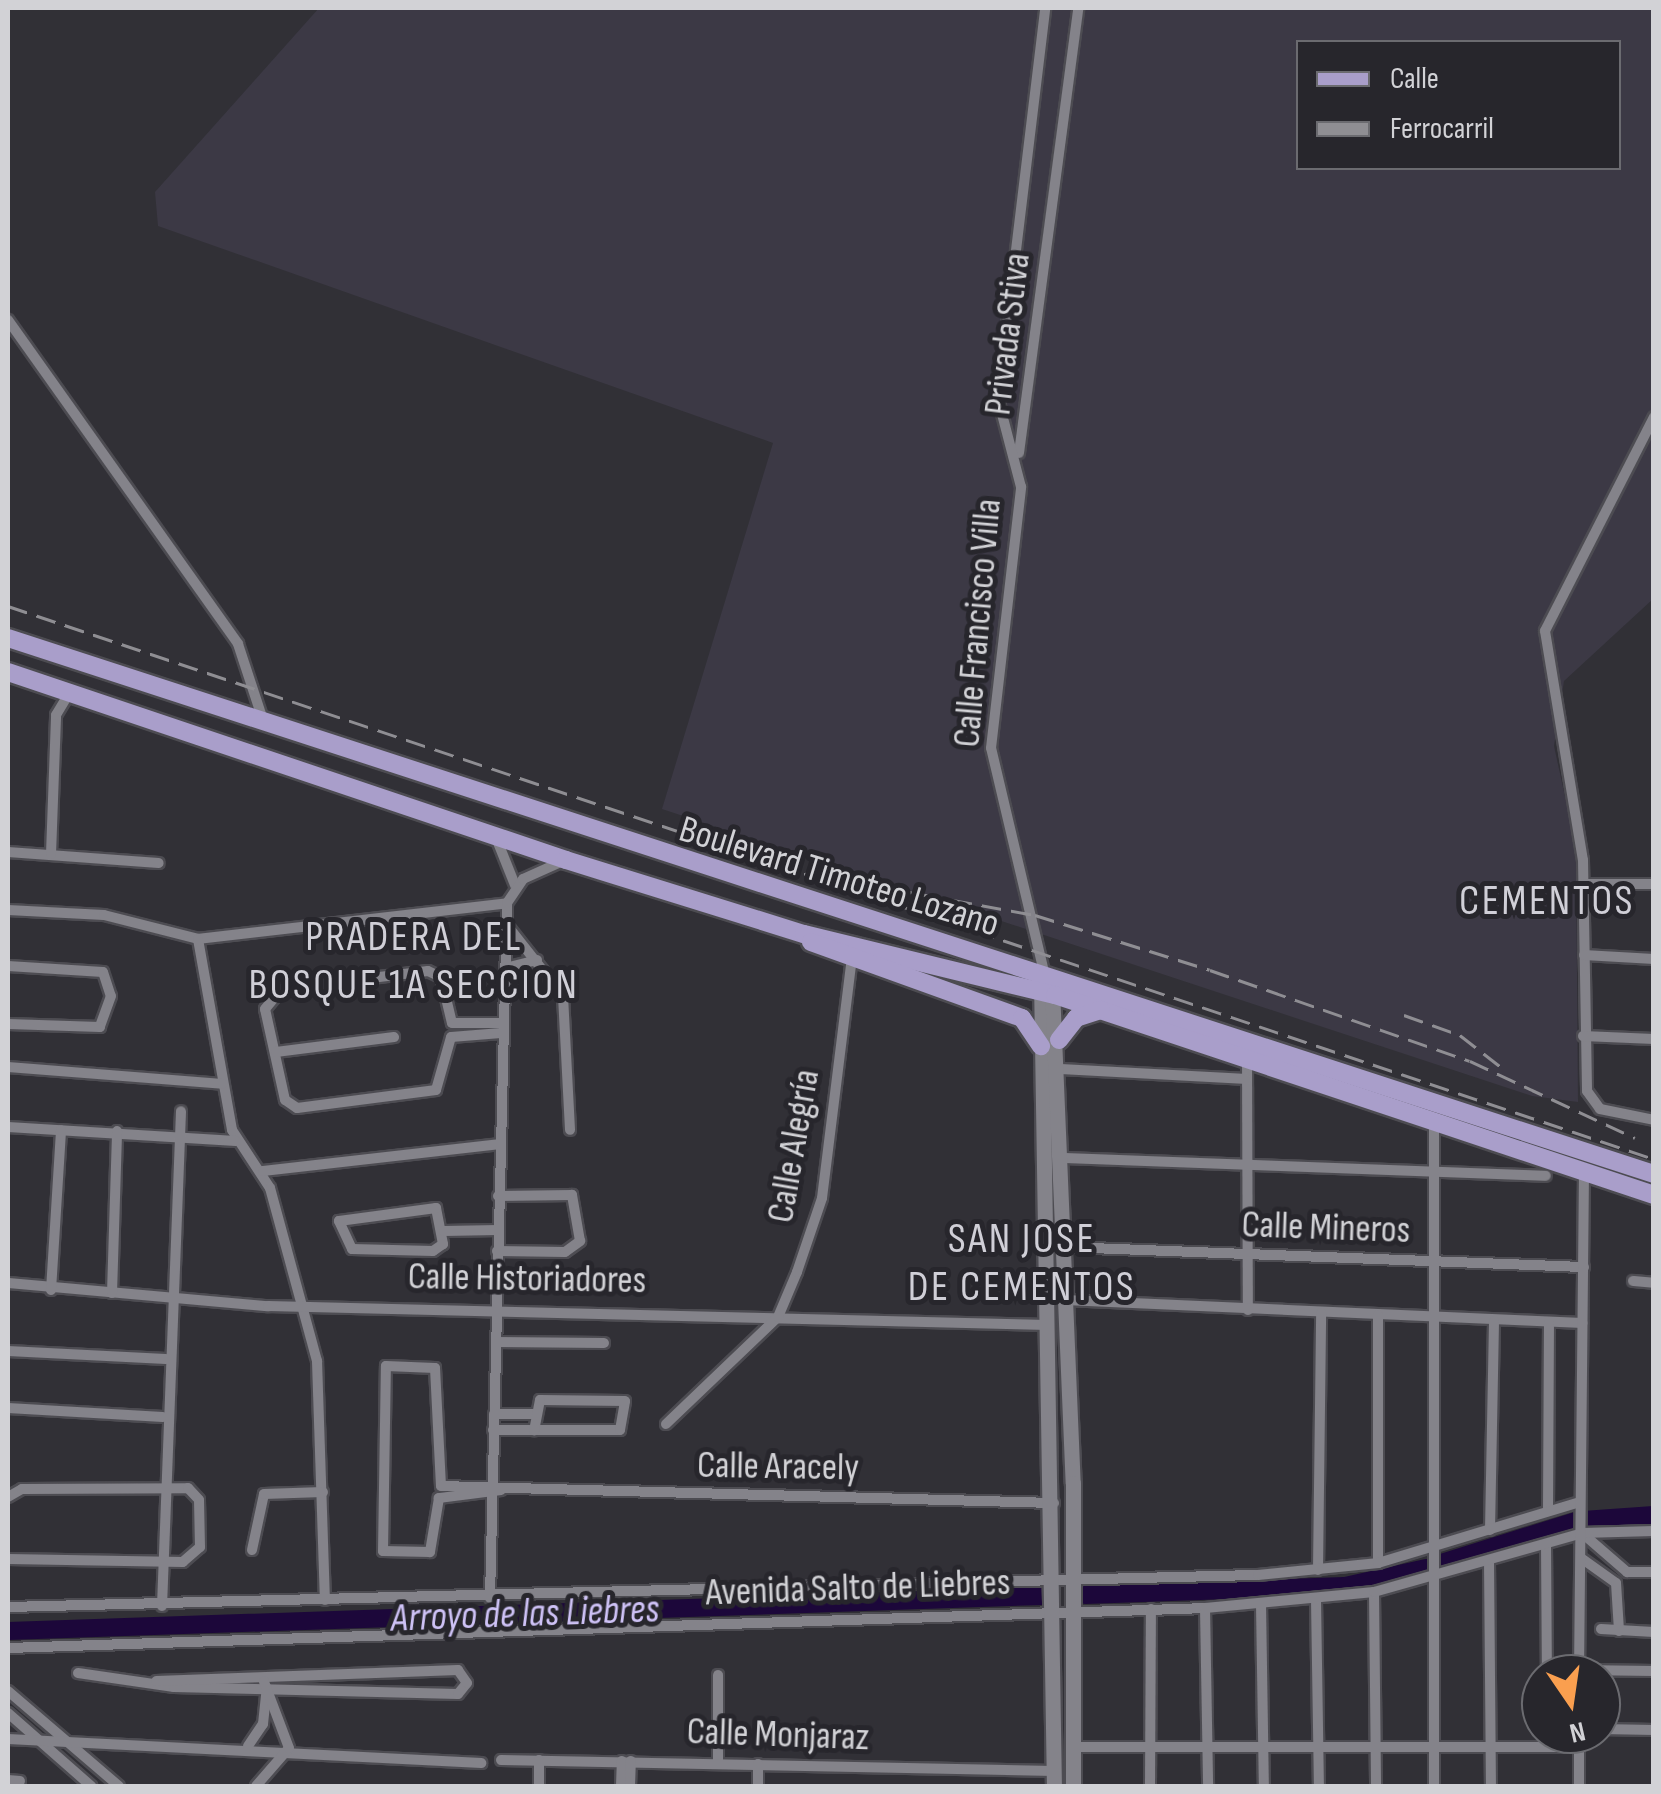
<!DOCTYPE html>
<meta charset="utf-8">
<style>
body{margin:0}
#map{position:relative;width:1661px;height:1794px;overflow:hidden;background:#313036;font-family:"Sofia Sans Condensed",sans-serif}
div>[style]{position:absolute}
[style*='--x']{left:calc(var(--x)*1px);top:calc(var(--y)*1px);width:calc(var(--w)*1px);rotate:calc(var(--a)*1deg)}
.built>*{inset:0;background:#3c3945}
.river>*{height:18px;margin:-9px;padding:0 9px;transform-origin:9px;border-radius:9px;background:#1c073a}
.roads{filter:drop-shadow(2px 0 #4d4c52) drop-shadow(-2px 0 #4d4c52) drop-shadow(0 2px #4d4c52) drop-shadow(0 -2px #4d4c52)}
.minor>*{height:10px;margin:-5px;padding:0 5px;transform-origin:5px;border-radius:5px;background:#84838a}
.secondary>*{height:15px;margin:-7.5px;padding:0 7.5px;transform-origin:7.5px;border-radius:7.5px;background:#84838a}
.primary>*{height:18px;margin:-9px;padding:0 9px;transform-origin:9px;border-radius:9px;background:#a99eca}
.rail>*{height:2.5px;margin-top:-1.25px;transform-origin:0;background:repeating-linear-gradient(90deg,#8f8e93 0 20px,transparent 0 30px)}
span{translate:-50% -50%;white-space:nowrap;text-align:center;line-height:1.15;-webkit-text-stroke:10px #27262c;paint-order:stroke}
.street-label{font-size:38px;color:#d2d2d6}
.water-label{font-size:40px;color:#cec2f6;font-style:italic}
.quarter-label{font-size:42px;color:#d0cfd7;letter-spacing:2.5px}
.frame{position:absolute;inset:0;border:10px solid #d2d2d6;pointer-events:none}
.legend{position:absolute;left:1296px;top:40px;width:325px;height:130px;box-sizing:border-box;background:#27262c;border:2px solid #6b6b70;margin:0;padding:12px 18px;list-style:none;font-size:30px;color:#d2d2d6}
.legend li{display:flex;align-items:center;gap:20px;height:50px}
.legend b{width:50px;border:2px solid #6b6b70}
.north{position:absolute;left:1521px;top:1654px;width:100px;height:100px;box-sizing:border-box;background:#27262c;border:2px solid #6b6b70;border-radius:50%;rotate:167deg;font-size:28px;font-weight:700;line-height:40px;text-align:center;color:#d2d2d6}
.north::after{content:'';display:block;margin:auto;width:35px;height:45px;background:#fa9f4f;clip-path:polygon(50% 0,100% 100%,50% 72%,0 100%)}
</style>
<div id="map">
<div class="built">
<div style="clip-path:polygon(evenodd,319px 8px,1653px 8px,1653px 599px,1564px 681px,1554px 746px,1576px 847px,1578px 1102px,1532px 1096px,662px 809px,773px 443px,158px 226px,155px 192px,319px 8px,1298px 42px,1618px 42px,1618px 168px,1298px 168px,1298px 42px)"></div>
</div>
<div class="river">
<div style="--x:1583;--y:1520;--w:71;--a:-4"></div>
<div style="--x:1441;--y:1563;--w:141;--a:-17.3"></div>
<div style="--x:1085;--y:1595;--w:260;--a:-2"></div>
<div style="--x:1345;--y:1586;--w:83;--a:-12.5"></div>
<div style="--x:8;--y:1631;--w:1035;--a:-1.94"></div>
</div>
<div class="roads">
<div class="minor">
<div style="--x:8;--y:320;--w:397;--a:54.6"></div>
<div style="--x:238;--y:644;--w:83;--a:71.8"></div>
<div style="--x:1654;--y:417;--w:240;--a:117"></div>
<div style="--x:1545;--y:631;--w:232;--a:80.6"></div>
<div style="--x:1583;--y:860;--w:231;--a:89"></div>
<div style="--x:1587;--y:1091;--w:22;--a:54"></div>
<div style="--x:1600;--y:1109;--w:55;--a:11.5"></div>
<div style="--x:1019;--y:453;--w:449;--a:-82.4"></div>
<div style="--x:495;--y:835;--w:54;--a:68.2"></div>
<div style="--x:8;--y:852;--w:151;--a:4.2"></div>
<div style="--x:51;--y:854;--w:139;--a:-87.9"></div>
<div style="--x:56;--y:715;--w:26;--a:-59"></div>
<div style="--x:1584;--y:884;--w:70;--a:0"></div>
<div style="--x:8;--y:910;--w:96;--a:3"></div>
<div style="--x:104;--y:915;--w:97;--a:14.3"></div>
<div style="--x:198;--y:939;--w:311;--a:-6.6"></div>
<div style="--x:507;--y:925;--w:90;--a:51.7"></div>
<div style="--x:563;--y:996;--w:134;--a:87"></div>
<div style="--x:198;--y:939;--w:194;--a:79.9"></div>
<div style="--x:232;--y:1130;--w:69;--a:56.8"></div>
<div style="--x:270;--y:1188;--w:179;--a:74.8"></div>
<div style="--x:317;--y:1361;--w:239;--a:88.1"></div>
<div style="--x:1584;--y:955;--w:70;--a:3.3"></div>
<div style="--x:8;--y:966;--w:95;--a:3.6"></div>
<div style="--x:103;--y:972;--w:25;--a:72"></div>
<div style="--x:111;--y:996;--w:33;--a:110"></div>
<div style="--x:100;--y:1027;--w:92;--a:-178.1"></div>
<div style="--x:505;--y:968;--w:33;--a:-14"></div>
<div style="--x:1044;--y:972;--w:230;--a:-103.3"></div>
<div style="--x:991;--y:748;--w:263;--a:-83.4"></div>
<div style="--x:1021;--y:487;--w:91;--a:-104.6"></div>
<div style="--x:998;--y:399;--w:394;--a:-83.1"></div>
<div style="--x:501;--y:1033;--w:50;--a:175.4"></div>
<div style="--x:451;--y:1037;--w:55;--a:105.8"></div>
<div style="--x:436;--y:1090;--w:140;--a:172.6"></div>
<div style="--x:297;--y:1108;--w:14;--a:-146"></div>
<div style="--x:285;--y:1100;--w:93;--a:-102.4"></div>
<div style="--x:265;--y:1009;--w:26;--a:-50"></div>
<div style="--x:282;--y:989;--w:147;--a:-7"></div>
<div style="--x:428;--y:971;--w:14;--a:25"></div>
<div style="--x:441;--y:977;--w:47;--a:76.6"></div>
<div style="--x:452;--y:1023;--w:49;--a:0"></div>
<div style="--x:1583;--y:1036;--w:71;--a:2.4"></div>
<div style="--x:276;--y:1052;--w:119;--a:-7.2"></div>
<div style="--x:1247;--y:1059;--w:251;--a:89.8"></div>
<div style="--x:8;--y:1067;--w:215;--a:4.5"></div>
<div style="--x:1061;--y:1069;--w:186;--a:3.1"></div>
<div style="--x:8;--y:1127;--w:228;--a:3.5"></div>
<div style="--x:1063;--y:1158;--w:483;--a:2.1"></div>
<div style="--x:263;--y:1171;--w:239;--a:-6.5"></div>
<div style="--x:436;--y:1208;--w:37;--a:79"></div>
<div style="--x:443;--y:1244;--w:12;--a:145"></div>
<div style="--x:433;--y:1251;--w:81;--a:-178.6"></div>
<div style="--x:352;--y:1249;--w:31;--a:-115"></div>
<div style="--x:339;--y:1221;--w:98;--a:-7.6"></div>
<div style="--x:444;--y:1231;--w:54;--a:-1.1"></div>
<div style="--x:1065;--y:1247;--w:519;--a:2.21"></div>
<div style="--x:497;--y:1251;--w:68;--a:0.8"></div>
<div style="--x:565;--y:1252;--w:19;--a:-36"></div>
<div style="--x:580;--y:1241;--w:47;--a:-99.9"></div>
<div style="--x:572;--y:1195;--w:74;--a:179.2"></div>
<div style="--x:1633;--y:1281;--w:21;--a:5"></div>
<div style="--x:8;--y:1283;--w:261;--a:5.1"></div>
<div style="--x:268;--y:1306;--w:780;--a:1.4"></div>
<div style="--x:51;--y:1290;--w:160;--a:-86.4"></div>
<div style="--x:112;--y:1293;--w:162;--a:-88.2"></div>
<div style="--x:1065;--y:1300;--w:518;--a:2.55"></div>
<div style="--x:496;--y:1342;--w:108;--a:0.5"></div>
<div style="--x:8;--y:1351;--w:158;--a:2.9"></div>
<div style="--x:8;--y:1408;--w:155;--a:3.3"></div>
<div style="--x:494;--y:1414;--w:39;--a:0"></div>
<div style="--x:666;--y:1424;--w:155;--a:-43.7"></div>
<div style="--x:778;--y:1317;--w:49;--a:-67.1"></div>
<div style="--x:797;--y:1272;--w:78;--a:-71.3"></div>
<div style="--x:822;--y:1198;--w:244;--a:-82.9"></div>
<div style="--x:493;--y:1430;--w:127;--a:0"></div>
<div style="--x:620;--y:1430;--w:29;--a:-80"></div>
<div style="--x:625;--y:1401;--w:85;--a:-179.3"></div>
<div style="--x:540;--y:1400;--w:31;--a:101"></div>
<div style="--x:501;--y:1490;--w:63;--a:172.6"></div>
<div style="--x:439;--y:1498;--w:55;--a:99.5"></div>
<div style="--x:430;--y:1552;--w:47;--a:-178.8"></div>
<div style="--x:383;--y:1551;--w:185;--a:-89.1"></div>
<div style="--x:386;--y:1366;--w:49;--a:2.3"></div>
<div style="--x:435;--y:1368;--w:118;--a:87.1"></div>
<div style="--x:441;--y:1486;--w:613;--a:1.59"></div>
<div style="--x:8;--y:1497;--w:16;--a:-30"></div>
<div style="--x:22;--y:1489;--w:166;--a:-0.3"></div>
<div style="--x:188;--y:1488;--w:16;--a:47"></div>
<div style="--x:199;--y:1500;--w:47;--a:88.8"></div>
<div style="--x:200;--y:1547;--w:23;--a:139"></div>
<div style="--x:183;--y:1562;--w:175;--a:-179"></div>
<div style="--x:1548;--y:1511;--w:189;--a:-89.7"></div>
<div style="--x:1490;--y:1530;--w:209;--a:-88.9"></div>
<div style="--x:1582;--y:1533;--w:60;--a:40.9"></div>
<div style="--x:1627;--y:1572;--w:27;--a:0"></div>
<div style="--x:1546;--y:1544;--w:130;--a:89.6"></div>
<div style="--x:252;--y:1550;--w:57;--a:-77.9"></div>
<div style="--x:264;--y:1494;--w:59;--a:-1.9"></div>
<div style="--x:1581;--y:1558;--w:43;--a:35.5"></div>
<div style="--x:1489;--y:1561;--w:225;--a:89.5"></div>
<div style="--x:1378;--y:1563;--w:248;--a:-90"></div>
<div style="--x:1318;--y:1570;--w:257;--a:-89.3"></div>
<div style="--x:1616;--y:1583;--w:48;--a:86.4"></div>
<div style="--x:1374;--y:1592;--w:194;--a:89.4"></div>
<div style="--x:490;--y:1598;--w:695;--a:-88.6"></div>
<div style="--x:507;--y:903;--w:29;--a:-56"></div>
<div style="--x:523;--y:879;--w:44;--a:-24.2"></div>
<div style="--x:1316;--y:1600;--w:186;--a:89.1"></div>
<div style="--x:1261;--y:1604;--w:182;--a:89.1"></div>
<div style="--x:162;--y:1606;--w:495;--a:-87.8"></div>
<div style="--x:8;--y:1607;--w:1250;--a:-1.47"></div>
<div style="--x:1258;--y:1575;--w:121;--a:-5.7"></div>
<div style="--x:1378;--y:1563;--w:211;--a:-16.8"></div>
<div style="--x:1205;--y:1608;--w:178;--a:89"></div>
<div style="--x:1601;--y:1629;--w:53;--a:3.2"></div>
<div style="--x:8;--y:1648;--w:1198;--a:-1.91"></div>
<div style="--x:1205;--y:1608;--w:170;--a:-5.4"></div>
<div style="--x:1374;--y:1592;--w:216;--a:-15.8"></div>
<div style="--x:1582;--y:1533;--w:72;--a:-1.6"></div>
<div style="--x:1579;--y:1670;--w:75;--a:0.8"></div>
<div style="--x:78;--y:1673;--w:97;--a:8.3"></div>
<div style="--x:174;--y:1687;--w:284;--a:1.4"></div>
<div style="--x:458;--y:1694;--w:14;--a:-51"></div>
<div style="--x:467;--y:1683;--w:16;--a:-125"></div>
<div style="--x:458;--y:1670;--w:302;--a:177.9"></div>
<div style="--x:1579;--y:1674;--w:503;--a:-89.43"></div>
<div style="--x:718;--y:1675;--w:89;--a:90"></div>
<div style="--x:8;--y:1691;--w:146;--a:40.6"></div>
<div style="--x:8;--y:1713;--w:111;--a:41.3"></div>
<div style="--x:1601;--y:1729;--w:53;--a:1.1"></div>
<div style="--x:1579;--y:1734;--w:52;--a:90"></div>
<div style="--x:8;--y:1739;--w:474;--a:2.9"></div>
<div style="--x:248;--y:1746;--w:27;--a:-56"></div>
<div style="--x:263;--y:1724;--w:36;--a:-84"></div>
<div style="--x:1073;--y:1747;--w:506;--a:0"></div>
<div style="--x:501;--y:1760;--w:553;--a:1.14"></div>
<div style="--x:539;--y:1760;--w:26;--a:90"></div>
<div style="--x:758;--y:1764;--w:22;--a:90"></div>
<div style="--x:8;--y:1780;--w:12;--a:5"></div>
<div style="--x:256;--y:1786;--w:50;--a:-49"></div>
<div style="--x:289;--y:1748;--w:71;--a:-110.7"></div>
<div style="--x:621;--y:1786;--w:25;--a:-88"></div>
<div style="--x:630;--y:1786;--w:25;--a:-88"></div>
<div style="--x:1150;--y:1786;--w:177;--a:-89.7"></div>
<div style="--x:1434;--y:1786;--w:664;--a:-90"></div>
</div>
<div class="secondary">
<div style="--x:1041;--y:980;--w:806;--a:89.08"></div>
<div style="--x:1052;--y:989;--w:494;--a:87.6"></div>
<div style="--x:1073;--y:1483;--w:303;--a:90"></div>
</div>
<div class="primary">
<div style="--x:8;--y:638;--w:1731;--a:18.04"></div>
<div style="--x:8;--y:672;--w:589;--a:18.62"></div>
<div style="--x:566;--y:860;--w:249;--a:17.3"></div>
<div style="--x:804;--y:934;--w:258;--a:13.7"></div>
<div style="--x:1055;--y:995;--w:632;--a:18.46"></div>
<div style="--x:811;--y:942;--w:224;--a:19.8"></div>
<div style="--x:1022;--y:1018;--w:34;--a:56"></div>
<div style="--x:1059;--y:1040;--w:28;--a:-52"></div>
<div style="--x:1076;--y:1018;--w:26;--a:-18"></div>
</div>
</div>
<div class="rail">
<div style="--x:8;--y:606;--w:1736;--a:18.57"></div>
<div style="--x:893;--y:889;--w:144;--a:10.4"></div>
<div style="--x:1035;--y:915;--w:183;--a:17.4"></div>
<div style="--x:1210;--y:970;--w:275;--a:19.3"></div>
<div style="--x:1470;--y:1061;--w:182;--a:25"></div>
<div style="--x:1404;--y:1015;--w:59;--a:19.7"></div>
<div style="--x:1460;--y:1035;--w:57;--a:37.9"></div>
</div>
<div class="street-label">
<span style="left:1008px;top:334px;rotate:-83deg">Privada Stiva</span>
<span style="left:978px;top:623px;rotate:-85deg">Calle Francisco Villa</span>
<span style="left:839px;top:877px;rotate:17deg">Boulevard Timoteo Lozano</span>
<span style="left:794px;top:1146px;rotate:-80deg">Calle Alegría</span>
<span style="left:1326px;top:1228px;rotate:2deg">Calle Mineros</span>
<span style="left:527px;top:1279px;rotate:1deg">Calle Historiadores</span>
<span style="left:778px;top:1467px;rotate:1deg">Calle Aracely</span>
<span style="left:858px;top:1588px;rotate:-2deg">Avenida Salto de Liebres</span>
<span style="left:778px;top:1735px;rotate:2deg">Calle Monjaraz</span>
</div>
<div class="water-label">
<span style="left:525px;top:1614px;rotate:-2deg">Arroyo de las Liebres</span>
</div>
<div class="quarter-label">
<span style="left:1547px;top:902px">CEMENTOS</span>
<span style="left:414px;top:962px">PRADERA DEL<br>BOSQUE 1A SECCION</span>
<span style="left:1022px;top:1264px">SAN JOSE<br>DE CEMENTOS</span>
</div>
<div class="frame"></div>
<ul class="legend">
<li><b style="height:12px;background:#a99eca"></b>Calle</li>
<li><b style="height:12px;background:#8f8e93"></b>Ferrocarril</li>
</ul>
<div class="north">N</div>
</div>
